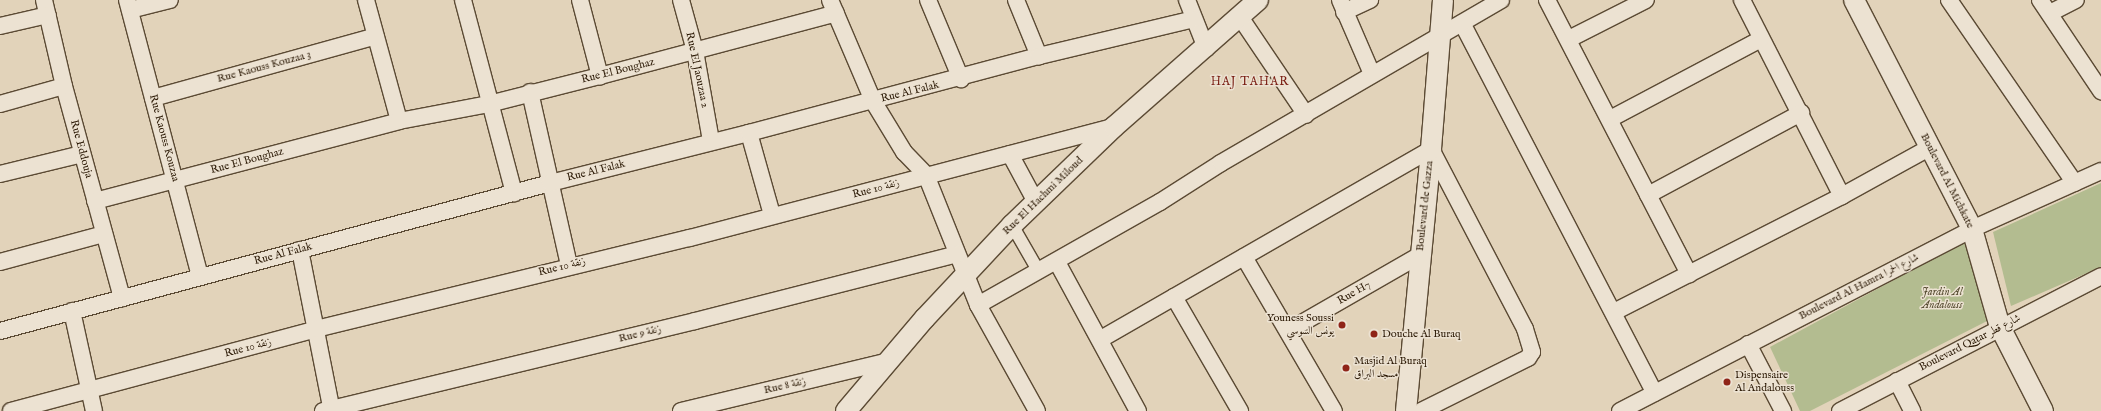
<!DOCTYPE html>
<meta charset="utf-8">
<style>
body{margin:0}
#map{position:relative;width:2101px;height:411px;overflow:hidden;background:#e2d3ba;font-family:"IM FELL English",Amiri,serif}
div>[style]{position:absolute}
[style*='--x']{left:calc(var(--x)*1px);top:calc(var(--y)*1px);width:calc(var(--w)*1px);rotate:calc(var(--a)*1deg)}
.green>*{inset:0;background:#b3bc90}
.roads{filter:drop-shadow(1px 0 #5b4a34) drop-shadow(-1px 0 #5b4a34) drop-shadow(0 1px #5b4a34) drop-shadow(0 -1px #5b4a34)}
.pedestrian>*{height:12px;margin:-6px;padding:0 6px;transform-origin:6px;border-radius:6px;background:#ece2d2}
.minor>*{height:16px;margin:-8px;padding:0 8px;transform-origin:8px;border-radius:8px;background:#ece2d2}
.tertiary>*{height:20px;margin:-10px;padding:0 10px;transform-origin:10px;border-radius:10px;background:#ece2d2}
.dots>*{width:11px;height:11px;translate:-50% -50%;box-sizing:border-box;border:2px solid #ece2d2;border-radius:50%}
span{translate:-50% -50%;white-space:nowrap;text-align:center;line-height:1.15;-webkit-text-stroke:3px #ece2d2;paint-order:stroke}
.street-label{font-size:11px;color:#2e1c08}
.park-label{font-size:11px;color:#564c31;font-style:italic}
.poi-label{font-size:11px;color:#2e1c08}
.right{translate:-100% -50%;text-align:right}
.left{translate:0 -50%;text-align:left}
.neighbourhood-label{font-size:12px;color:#7a1f14;letter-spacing:1px}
</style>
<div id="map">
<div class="green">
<div style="clip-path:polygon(2101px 183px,2101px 267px,2011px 306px,1993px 232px)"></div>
<div style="clip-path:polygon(1964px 242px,1991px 319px,1810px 411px,1800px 411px,1770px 347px)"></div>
</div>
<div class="roads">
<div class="pedestrian">
<div style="--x:1012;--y:225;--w:54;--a:60.1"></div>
</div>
<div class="minor">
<div style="--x:44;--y:0;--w:88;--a:76.9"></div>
<div style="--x:64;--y:86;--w:220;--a:74.7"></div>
<div style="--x:127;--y:0;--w:286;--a:75.2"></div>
<div style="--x:366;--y:0;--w:125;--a:74.7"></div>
<div style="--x:463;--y:0;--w:200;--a:75.2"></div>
<div style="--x:580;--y:0;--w:79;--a:75.3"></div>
<div style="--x:681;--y:0;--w:53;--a:74.6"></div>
<div style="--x:695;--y:51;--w:91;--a:79.9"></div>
<div style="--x:830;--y:0;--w:110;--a:66.9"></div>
<div style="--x:873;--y:101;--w:60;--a:58.7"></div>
<div style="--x:904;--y:152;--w:32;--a:46"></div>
<div style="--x:926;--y:175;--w:140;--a:68.2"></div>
<div style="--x:978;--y:305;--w:121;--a:60.9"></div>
<div style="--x:928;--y:0;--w:86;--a:67.3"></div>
<div style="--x:1016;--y:0;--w:61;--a:67.7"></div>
<div style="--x:1187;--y:0;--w:52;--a:68.4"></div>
<div style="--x:1340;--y:0;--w:81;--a:66.6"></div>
<div style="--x:1547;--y:0;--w:309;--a:62.6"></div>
<div style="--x:1742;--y:0;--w:220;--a:63"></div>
<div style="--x:1949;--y:0;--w:222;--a:55.5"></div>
<div style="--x:2040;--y:0;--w:110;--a:56.2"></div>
<div style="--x:130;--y:10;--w:41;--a:-14"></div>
<div style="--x:1344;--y:12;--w:29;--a:-25"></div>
<div style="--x:2050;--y:13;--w:29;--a:-27"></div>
<div style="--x:1240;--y:17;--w:118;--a:56"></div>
<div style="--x:1462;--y:23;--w:417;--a:62.5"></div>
<div style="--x:0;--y:26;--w:49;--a:-12.9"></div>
<div style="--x:1569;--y:39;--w:86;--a:-26.9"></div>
<div style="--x:530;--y:92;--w:177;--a:77.3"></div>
<div style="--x:153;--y:98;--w:231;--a:-15.5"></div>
<div style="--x:0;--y:104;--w:66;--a:-15.7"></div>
<div style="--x:1610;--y:119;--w:171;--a:-27.9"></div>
<div style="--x:749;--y:133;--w:85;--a:74.3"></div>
<div style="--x:1010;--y:154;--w:55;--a:61.6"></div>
<div style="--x:0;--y:174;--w:84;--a:-13.7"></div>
<div style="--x:1648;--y:195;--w:174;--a:-28.2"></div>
<div style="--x:95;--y:201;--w:314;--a:-14.7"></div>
<div style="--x:399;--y:121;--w:92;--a:-10.7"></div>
<div style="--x:489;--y:104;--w:114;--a:-14.2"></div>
<div style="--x:600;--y:76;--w:244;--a:-14.9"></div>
<div style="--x:300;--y:250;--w:164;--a:78.8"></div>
<div style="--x:1244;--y:257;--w:178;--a:59.7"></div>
<div style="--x:0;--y:262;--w:108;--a:-15.1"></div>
<div style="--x:1057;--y:262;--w:170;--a:61.5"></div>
<div style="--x:1174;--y:297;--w:132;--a:59.9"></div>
<div style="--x:978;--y:305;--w:209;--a:-29.5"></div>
<div style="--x:1160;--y:202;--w:72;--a:-32.6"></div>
<div style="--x:1221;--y:163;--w:324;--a:-30.2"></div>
<div style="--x:72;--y:311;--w:102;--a:77.6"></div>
<div style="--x:1614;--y:312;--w:256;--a:-27"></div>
<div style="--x:1842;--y:196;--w:99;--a:-28.9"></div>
<div style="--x:0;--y:331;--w:570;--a:-15.06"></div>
<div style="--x:550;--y:183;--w:205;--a:-14.1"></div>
<div style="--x:749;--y:133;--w:300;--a:-14.9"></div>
<div style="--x:1039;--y:56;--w:159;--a:-13.4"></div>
<div style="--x:1288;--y:331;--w:152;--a:-29.9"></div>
<div style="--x:1101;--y:339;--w:381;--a:-29.9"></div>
<div style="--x:1431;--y:149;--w:203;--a:62.4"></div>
<div style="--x:1525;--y:329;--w:24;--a:73"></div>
<div style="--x:1532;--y:352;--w:7;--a:124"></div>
<div style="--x:1528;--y:358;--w:119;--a:153.6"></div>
<div style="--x:1748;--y:344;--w:76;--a:62.4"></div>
<div style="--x:1897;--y:381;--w:34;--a:63"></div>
<div style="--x:11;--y:411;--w:316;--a:-15"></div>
<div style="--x:316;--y:329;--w:385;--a:-13.7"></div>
<div style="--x:690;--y:238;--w:438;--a:-14.7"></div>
<div style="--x:323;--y:411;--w:383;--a:-13.6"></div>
<div style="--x:695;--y:321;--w:270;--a:-14.3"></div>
<div style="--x:681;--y:411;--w:214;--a:-13.5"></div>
<div style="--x:1620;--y:411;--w:396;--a:-27.3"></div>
<div style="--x:1972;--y:229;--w:141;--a:-24.2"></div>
<div style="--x:1840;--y:411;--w:294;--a:-27.3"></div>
</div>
<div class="tertiary">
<div style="--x:1854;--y:0;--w:258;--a:62.7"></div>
<div style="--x:1972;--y:229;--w:102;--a:74.1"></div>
<div style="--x:2000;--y:327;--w:94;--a:62.9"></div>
<div style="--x:846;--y:411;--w:122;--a:-49.7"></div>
<div style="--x:925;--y:318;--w:127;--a:-46.9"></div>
<div style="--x:1012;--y:225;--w:141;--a:-43.9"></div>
<div style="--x:1114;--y:127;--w:192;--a:-41.4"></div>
<div style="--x:1406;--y:411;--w:263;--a:-84.5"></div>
<div style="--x:1431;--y:149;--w:149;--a:-85.4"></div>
</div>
</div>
<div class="dots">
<div style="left:1342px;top:325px;background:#8f2418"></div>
<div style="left:1374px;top:334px;background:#8f2418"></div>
<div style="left:1346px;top:368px;background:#8f2418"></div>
<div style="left:1727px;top:382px;background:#8f2418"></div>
</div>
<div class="street-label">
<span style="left:264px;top:67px;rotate:-15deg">Rue Kaouss Kouzaa 3</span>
<span style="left:697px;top:70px;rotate:78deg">Rue El Jaouzaa 2</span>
<span style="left:618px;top:71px;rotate:-14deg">Rue El Boughaz</span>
<span style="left:910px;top:92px;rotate:-14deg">Rue Al Falak</span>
<span style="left:164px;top:138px;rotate:75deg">Rue Kaouss Kouzaa</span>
<span style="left:81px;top:149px;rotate:75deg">Rue Eddouja</span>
<span style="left:247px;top:161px;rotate:-15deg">Rue El Boughaz</span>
<span style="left:596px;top:171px;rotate:-14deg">Rue Al Falak</span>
<span style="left:1947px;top:181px;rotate:63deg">Boulevard Al Michkate</span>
<span style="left:876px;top:189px;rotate:-15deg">Rue 10 زنقة</span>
<span style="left:1043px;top:196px;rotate:-44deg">Rue El Hachmi Miloud</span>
<span style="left:1425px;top:206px;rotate:-84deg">Boulevard de Gazza</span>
<span style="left:283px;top:254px;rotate:-15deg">Rue Al Falak</span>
<span style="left:562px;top:267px;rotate:-14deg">Rue 10 زنقة</span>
<span style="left:1859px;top:287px;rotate:-27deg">Boulevard Al Hamra شارع الحمرا</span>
<span style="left:1354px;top:293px;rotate:-30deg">Rue H7</span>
<span style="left:640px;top:334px;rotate:-14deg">Rue 9 زنقة</span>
<span style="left:1970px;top:343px;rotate:-27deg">Boulevard Qatar شارع قطر</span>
<span style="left:248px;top:348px;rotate:-15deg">Rue 10 زنقة</span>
<span style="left:785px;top:386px;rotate:-13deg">Rue 8 زنقة</span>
</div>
<div class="park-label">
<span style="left:1942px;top:299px">Jardin Al<br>Andalouss</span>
</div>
<div class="poi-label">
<span class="right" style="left:1334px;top:325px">Youness Soussi<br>يونس السوسي</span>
<span class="left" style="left:1382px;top:334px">Douche Al Buraq</span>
<span class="left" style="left:1354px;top:368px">Masjid Al Buraq<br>مسجد البراق</span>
<span class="left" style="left:1735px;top:382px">Dispensaire<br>Al Andalouss</span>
</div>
<div class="neighbourhood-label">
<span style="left:1250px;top:82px">HAJ TAHAR</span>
</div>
</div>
